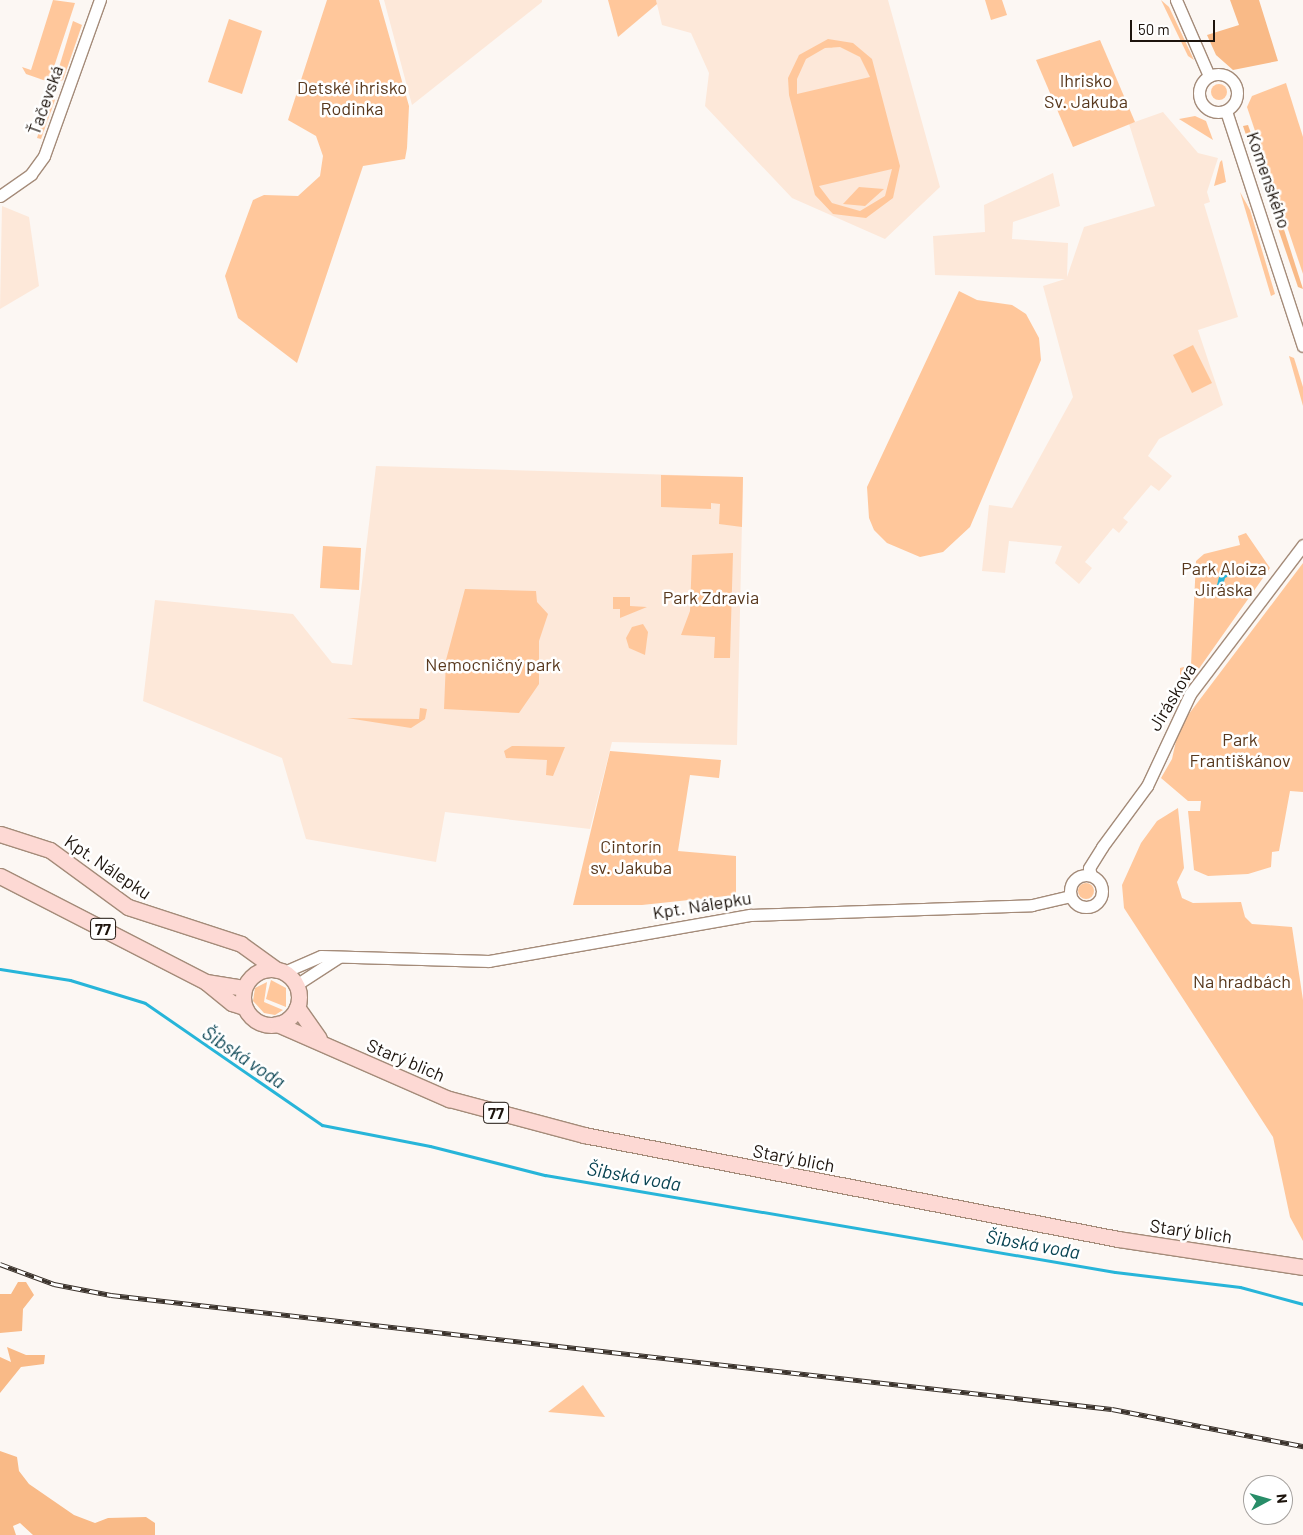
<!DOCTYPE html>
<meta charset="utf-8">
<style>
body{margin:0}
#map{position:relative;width:1303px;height:1535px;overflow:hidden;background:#fcf7f3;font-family:Barlow,sans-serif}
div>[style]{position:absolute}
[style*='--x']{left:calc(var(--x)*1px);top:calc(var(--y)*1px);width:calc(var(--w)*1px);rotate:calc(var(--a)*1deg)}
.built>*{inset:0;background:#fde8d9}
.green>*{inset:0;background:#ffc79b}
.round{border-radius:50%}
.forest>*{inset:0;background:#f9ba87}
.water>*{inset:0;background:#27b5d9}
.stream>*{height:3px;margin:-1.5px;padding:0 1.5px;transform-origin:1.5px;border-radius:1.5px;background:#27b5d9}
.roads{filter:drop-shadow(1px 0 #a48b79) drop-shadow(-1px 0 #a48b79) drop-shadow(0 1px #a48b79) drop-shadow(0 -1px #a48b79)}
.minor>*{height:11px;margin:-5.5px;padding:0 5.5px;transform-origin:5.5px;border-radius:5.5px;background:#fff}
.minor>.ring{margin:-5.5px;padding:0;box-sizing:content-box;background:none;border:11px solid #fff;border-radius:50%}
.major>*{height:15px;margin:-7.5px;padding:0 7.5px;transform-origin:7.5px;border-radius:7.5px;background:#fdd9d4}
.major>.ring{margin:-7.5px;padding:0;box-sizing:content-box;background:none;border:15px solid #fdd9d4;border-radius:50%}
.rail>*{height:5px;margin-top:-2.5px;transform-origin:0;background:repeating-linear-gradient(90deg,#fff 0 9px,#3a322b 0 18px);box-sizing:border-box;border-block:1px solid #3a322b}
span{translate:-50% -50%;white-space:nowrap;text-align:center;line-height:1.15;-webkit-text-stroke:5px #fff;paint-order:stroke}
.shield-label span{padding:1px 4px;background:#fff;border:1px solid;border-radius:4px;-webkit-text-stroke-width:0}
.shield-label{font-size:16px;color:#1d140d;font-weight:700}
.park-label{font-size:18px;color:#59391e}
.street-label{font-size:18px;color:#1d140d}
.water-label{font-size:19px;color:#094453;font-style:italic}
.north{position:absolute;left:1243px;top:1475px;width:50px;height:50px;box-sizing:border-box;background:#fff;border:1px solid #a5a19e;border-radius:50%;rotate:84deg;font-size:14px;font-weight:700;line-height:20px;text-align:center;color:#1d140d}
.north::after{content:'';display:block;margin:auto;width:18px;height:22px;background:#288d68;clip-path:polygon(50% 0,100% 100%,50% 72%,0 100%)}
.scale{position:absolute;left:1130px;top:20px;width:85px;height:22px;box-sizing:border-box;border:2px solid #1d140d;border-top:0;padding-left:6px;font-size:15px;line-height:18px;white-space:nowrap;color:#1d140d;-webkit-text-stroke:4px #fff;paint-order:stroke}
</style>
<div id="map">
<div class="built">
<div style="clip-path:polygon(384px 0,542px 0,542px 2px,412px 105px)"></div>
<div style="clip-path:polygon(656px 0,888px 0,940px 187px,885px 239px,792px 198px,705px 106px,709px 73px,691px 33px,662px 25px)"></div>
<div style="clip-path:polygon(1163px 112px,1198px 153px,1218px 158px,1207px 192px,1210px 202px,1204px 204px,1238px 317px,1198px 330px,1223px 405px,1159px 439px,1148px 456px,1172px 476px,1159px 491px,1151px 485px,1123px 518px,1128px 522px,1119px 533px,1113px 528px,1085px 562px,1092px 568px,1079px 584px,1055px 563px,1062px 546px,1009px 541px,1005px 573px,982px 571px,989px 505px,1012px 508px,1073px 397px,1043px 286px,1065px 279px,935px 275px,933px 236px,985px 232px,984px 205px,1053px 173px,1060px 206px,1013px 222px,1012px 239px,1068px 243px,1067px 277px,1084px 227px,1155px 206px,1129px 124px)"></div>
<div style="clip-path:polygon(2px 206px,29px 217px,39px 286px,0 309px)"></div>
<div style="clip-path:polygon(376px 466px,743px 477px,737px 745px,612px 742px,590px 829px,445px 812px,436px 862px,306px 839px,282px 758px,143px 701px,155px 600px,293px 614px,332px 663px,352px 665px)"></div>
</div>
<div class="green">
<div style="clip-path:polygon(53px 0,75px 3px,49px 82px,26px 74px,22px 67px,31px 70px)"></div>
<div style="clip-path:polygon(327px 0,379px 0,409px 106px,407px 148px,405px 159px,363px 166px,297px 363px,238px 318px,225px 276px,253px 200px,264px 195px,298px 196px,320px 176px,323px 156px,316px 136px,288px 120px)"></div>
<div style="clip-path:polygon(608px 0,656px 0,657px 4px,618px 37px)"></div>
<div style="clip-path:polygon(985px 0,1002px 0,1007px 15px,991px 20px)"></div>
<div style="clip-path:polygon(1161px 0,1169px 7px,1194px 60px,1188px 56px)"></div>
<div style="clip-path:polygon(229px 19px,262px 31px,242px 94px,208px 82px)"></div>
<div style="clip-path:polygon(73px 21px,82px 25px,63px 80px,54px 84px)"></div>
<div style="clip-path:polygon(evenodd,828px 39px,853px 43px,872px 59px,900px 166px,893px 198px,866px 218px,833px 214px,815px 195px,789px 95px,788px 78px,799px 55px,828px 39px,840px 47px,860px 57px,870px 77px,797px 94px,797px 79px,806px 59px,825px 48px,840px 47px,828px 39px,892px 169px,885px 196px,860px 211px,832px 203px,819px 186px,892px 169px)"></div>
<div style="clip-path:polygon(1100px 40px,1135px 122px,1073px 147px,1036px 60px)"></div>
<div style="clip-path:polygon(1286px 83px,1303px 137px,1303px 274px,1247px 107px,1252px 96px)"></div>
<div class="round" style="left:1211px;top:84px;width:16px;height:16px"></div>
<div style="clip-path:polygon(51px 93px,55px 100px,41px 139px,37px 138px)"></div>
<div style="clip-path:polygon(1195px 116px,1206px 121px,1213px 140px,1179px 119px)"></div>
<div style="clip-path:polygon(1222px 160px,1226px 182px,1214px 186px,1220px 162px)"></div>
<div style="clip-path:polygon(859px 187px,884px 189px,865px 206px,843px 204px)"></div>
<div style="clip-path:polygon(1240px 192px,1250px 210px,1275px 294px,1271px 296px)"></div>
<div style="clip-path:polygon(959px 291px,977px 300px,1012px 305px,1026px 314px,1039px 338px,1041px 360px,970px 527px,943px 552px,920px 557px,887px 543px,874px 530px,869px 518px,867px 487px)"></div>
<div style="clip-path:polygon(1193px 345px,1212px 383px,1192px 393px,1173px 355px)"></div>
<div style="clip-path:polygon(1289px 356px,1294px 358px,1303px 387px,1303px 406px)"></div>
<div style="clip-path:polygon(661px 475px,743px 477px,742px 527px,719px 524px,720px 504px,711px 503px,711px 509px,661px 507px)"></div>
<div style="clip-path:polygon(1246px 533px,1270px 568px,1186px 687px,1180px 680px,1180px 668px,1191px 665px,1196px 561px,1204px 554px,1240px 545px,1238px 536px)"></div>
<div style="clip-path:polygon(323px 546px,361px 548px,359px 590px,320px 588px)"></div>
<div style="clip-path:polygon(733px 553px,730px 658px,714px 658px,715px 637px,681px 635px,690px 611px,692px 555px)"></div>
<div style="clip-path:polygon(1303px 563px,1303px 792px,1290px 791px,1279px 851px,1272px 852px,1271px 867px,1248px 874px,1208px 876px,1194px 870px,1188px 811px,1200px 811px,1201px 801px,1188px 801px,1161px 778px,1172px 759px,1179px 727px)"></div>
<div style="clip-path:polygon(465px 589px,536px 591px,537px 602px,548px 614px,539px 641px,539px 684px,519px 713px,444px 709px,446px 660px)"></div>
<div style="clip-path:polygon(613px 597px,630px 597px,630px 606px,647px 607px,620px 618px,620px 609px,613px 609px)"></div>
<div style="clip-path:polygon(643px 624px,648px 632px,645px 655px,629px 648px,626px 638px,632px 627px)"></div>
<div style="clip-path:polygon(420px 708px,427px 709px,425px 719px,411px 728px,347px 718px,419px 719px)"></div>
<div style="clip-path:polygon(512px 746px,518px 746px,565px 747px,553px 776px,546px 775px,547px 760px,506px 758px,504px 751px)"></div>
<div style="clip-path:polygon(610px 751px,721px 760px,719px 778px,690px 775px,678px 851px,736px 856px,736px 895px,642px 905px,573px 905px)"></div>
<div style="clip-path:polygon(1178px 808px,1184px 868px,1177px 882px,1182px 898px,1193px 903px,1241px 902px,1245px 917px,1252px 924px,1292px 927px,1303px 1000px,1303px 1241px,1290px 1217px,1273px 1137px,1124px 908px,1122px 885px,1141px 843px,1157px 821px)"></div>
<div class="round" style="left:1078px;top:883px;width:16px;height:16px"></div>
<div style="clip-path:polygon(271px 980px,286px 988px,286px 1007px,266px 999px)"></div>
<div style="clip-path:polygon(267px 982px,264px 1002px,283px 1010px,275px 1015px,264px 1013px,253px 1001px,255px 988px)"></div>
<div style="clip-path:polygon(583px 1385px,605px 1417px,548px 1412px)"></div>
</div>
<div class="forest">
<div style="clip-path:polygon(1230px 0,1259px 0,1278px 61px,1233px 70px,1216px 55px,1207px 35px,1239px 25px)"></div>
<div style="clip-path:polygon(1248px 125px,1272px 192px,1303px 289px,1298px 287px,1243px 126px)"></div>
<div style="clip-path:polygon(18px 1282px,26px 1282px,34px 1295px,23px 1309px,22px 1331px,0 1333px,0 1294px,11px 1294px)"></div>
<div style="clip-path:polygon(7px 1347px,26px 1355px,45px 1355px,44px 1364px,21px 1367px,0 1393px,0 1357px,11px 1362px)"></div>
<div style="clip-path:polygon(0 1451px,17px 1457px,19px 1471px,29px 1484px,74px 1515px,95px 1523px,108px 1518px,146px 1517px,155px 1523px,155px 1535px,33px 1535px,20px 1523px,13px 1526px,16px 1535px,0 1535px)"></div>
</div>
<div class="water">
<div style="clip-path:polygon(1221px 569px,1229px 568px,1233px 574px,1225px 578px,1222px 589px,1216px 589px)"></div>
</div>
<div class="stream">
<div style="--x:0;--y:969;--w:71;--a:8.9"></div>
<div style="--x:70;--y:980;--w:78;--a:17"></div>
<div style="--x:145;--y:1003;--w:215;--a:34.6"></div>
<div style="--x:322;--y:1125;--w:110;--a:11"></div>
<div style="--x:430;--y:1146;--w:119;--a:14.2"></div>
<div style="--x:545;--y:1175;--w:578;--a:9.66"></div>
<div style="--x:1115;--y:1272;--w:126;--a:6.8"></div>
<div style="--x:1240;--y:1287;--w:65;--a:15.1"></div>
</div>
<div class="roads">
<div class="minor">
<div style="--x:1176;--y:0;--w:83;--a:66.5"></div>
<div class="ring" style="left:1199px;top:74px;width:27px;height:27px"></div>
<div style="--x:1226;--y:111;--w:247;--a:71.9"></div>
<div style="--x:0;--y:196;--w:38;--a:-35"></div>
<div style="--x:31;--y:174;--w:22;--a:-54"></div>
<div style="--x:44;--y:156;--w:166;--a:-70.3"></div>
<div style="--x:1091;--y:875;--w:7;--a:-106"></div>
<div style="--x:1089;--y:868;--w:25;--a:-58"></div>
<div style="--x:1102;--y:847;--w:76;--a:-53.6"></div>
<div style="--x:1147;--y:786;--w:102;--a:-64.9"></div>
<div style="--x:1190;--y:694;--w:187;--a:-52.8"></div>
<div class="ring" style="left:1070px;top:875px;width:21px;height:21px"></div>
<div style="--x:284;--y:972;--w:40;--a:-23.4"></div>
<div style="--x:321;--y:956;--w:168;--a:1.7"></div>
<div style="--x:489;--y:961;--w:265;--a:-10"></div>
<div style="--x:750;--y:915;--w:282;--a:-2"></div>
<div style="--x:1032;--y:905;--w:39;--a:-13"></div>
<div style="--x:296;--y:985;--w:51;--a:-33.1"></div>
</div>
<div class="major">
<div style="--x:0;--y:834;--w:52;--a:17.7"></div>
<div style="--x:50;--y:850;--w:97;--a:36.2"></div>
<div style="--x:128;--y:907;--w:119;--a:18.1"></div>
<div style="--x:241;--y:944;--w:44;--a:35.8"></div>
<div style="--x:0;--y:876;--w:232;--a:27.2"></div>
<div style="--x:206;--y:982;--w:38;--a:9"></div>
<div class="ring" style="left:243px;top:969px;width:41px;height:41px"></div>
<div style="--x:207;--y:983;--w:32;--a:39"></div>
<div style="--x:232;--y:1003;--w:13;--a:18"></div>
<div style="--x:297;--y:1007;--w:38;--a:55"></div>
<div style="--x:277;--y:1024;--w:188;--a:23.6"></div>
<div style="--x:449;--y:1099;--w:140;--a:14.9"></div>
<div style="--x:584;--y:1135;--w:544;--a:11.02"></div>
<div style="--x:1118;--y:1239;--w:187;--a:8.6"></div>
</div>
</div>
<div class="rail">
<div style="--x:0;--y:1264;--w:58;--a:20.3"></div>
<div style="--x:54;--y:1284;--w:58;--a:10.9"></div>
<div style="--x:111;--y:1295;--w:1007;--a:6.5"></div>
<div style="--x:1112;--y:1409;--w:195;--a:11"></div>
</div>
<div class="shield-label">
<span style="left:103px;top:929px">77</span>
<span style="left:496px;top:1113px">77</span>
</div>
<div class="park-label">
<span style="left:1086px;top:91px">Ihrisko<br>Sv. Jakuba</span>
<span style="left:352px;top:98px">Detské ihrisko<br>Rodinka</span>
<span style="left:1224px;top:579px">Park Aloiza<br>Jiráska</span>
<span style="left:711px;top:597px">Park Zdravia</span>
<span style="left:493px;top:664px">Nemocničný park</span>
<span style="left:1240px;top:750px">Park<br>Františkánov</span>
<span style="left:631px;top:857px">Cintorín<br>sv. Jakuba</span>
<span style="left:1242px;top:981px">Na hradbách</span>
</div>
<div class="street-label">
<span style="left:45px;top:100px;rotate:-70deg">Ťačevská</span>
<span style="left:1269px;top:180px;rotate:71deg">Komenského</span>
<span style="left:1172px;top:697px;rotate:-59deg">Jiráskova</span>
<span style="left:108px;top:867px;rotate:34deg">Kpt. Nálepku</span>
<span style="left:702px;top:905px;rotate:-9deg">Kpt. Nálepku</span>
<span style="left:406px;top:1060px;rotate:23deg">Starý blich</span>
<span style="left:794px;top:1158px;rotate:11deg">Starý blich</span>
<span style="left:1191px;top:1231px;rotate:8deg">Starý blich</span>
</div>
<div class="water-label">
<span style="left:244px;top:1057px;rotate:34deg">Šibská voda</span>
<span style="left:634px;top:1176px;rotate:10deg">Šibská voda</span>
<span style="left:1033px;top:1244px;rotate:10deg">Šibská voda</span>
</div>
<div class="north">N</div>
<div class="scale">50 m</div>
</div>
